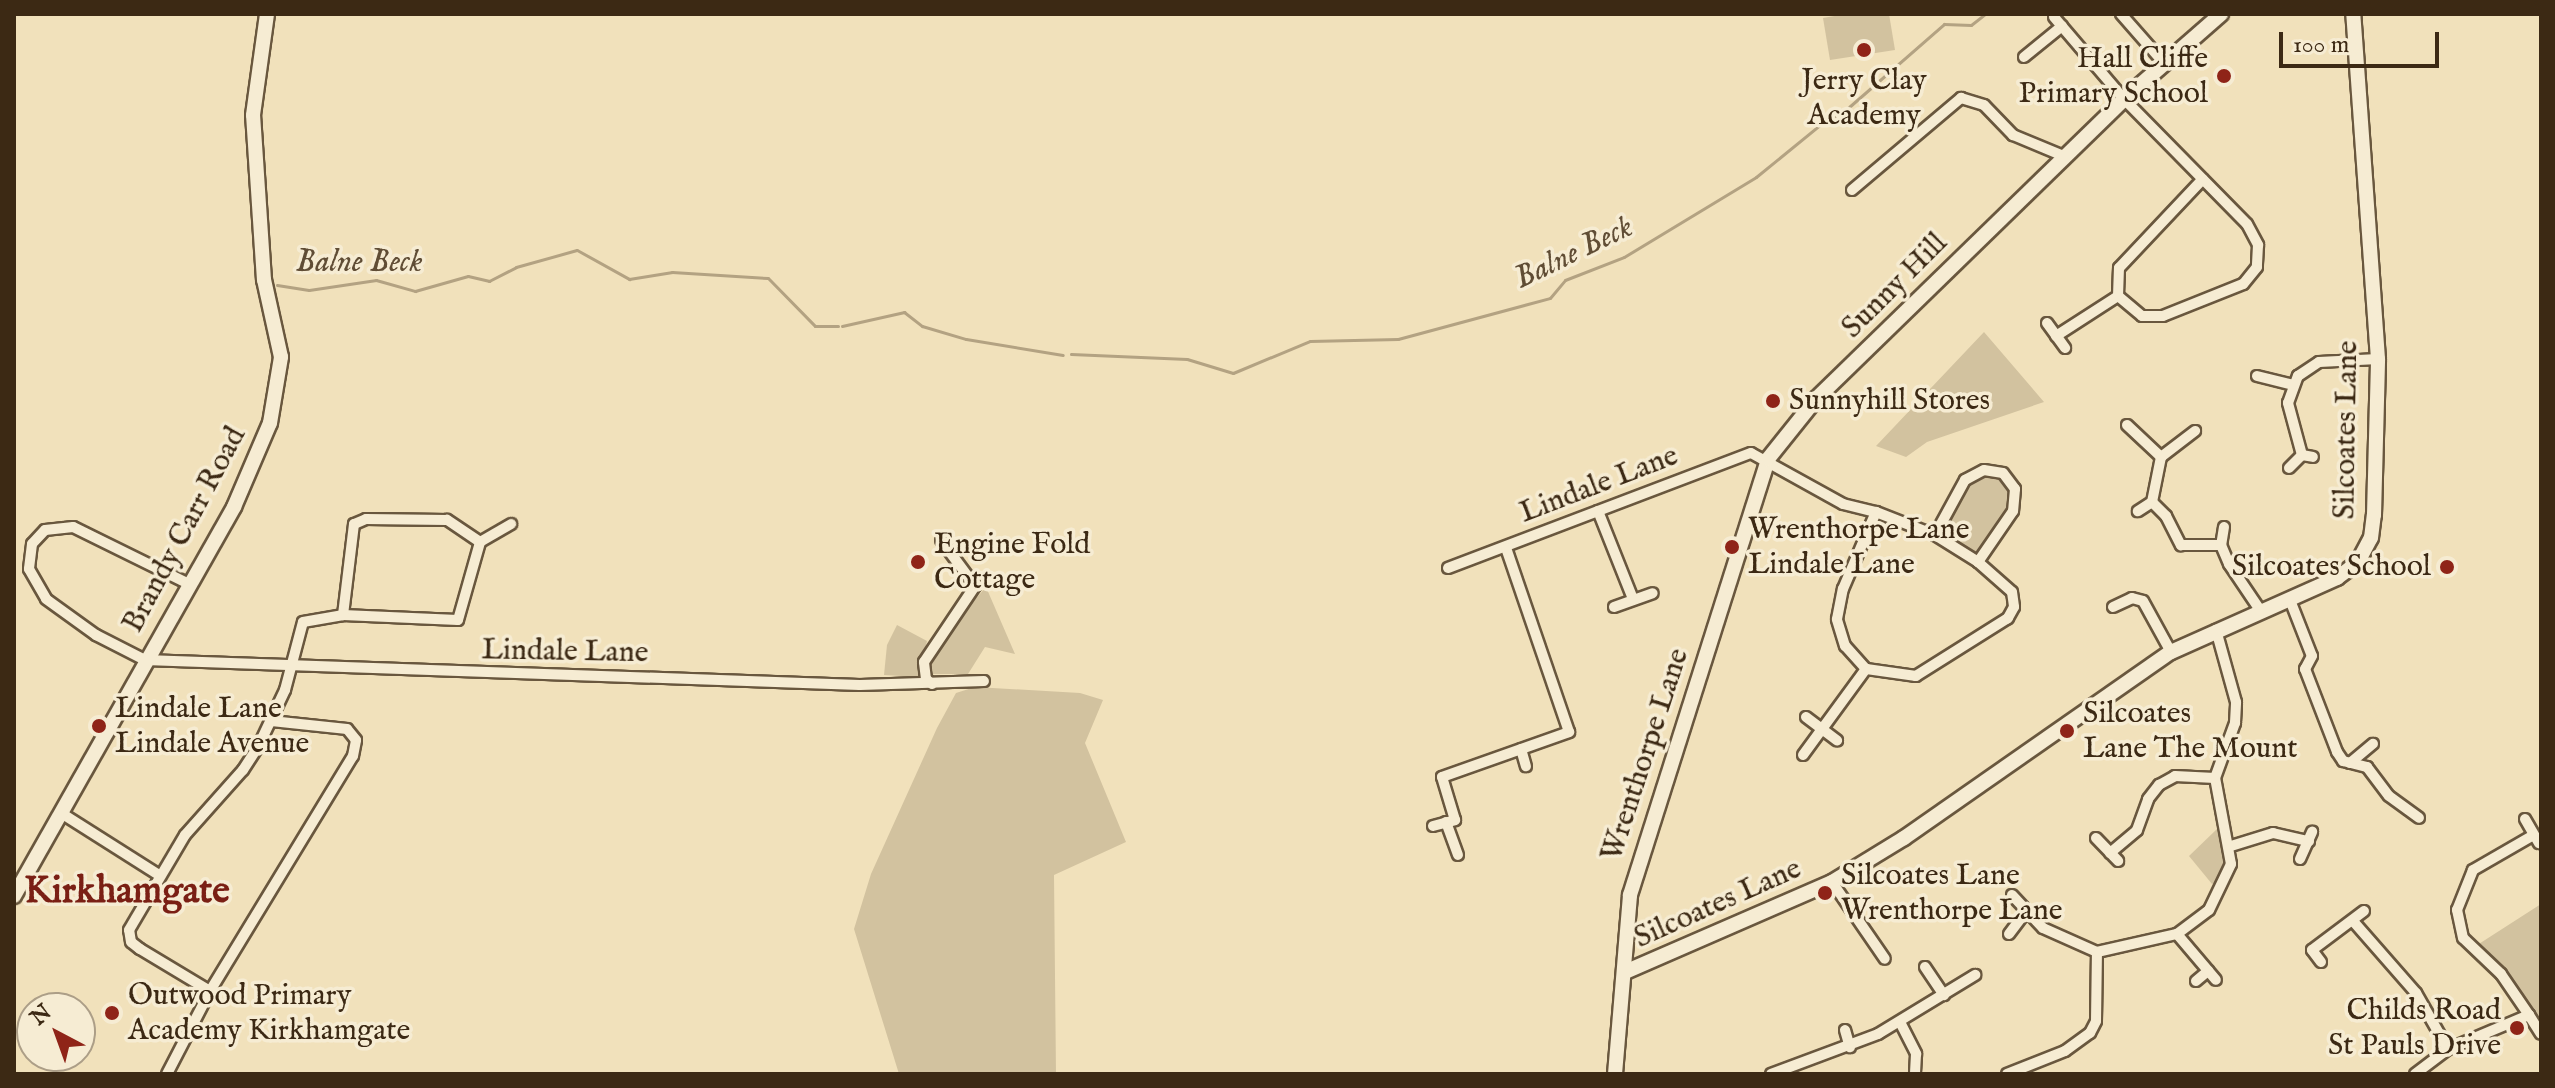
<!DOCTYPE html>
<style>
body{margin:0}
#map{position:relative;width:2555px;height:1088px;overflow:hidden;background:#f1e1bb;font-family:"IM FELL English",serif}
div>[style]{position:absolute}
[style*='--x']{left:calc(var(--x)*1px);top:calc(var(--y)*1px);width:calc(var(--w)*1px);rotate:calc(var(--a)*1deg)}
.green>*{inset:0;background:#d2c29f}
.stream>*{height:3px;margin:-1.5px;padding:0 1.5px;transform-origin:1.5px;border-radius:1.5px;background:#b3a282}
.roads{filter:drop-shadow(2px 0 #69573e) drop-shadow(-2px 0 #69573e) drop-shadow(0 2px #69573e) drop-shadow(0 -2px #69573e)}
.street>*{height:10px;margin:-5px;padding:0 5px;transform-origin:5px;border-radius:5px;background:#f6ecd3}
.secondary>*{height:14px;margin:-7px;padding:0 7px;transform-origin:7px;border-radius:7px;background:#f6ecd3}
.dots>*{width:22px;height:22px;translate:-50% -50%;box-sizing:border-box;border:4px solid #f6ecd3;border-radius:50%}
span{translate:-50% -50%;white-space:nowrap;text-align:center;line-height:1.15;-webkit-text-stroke:7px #f6ecd3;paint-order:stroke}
.poi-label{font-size:30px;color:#3c2914}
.right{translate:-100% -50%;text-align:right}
.left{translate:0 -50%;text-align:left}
.street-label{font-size:30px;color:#3c2914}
.water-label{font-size:32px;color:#604d35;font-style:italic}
.district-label{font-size:38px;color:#7a1f14;font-weight:700}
.frame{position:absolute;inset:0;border:16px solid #3c2914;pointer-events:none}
.north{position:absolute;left:16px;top:992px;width:80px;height:80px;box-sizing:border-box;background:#f6ecd3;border:2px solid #ac9e87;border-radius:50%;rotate:319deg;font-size:22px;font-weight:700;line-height:32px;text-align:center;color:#3c2914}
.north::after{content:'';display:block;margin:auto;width:28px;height:36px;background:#8f2418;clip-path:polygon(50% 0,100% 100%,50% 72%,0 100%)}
.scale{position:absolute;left:2279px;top:32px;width:160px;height:36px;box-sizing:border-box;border:4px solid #3c2914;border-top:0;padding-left:10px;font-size:24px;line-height:28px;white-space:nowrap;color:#3c2914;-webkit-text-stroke:6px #f6ecd3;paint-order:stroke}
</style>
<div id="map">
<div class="green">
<div style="clip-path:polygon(1846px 14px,1889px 14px,1895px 50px,1830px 60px,1823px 18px)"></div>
<div style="clip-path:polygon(1984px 332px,2044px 402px,1927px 442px,1906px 457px,1876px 446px)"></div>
<div style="clip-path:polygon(1974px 473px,2003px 473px,2016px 501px,1978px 562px,1935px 535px)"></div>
<div style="clip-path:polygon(986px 587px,1015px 654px,985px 647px,968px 674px,932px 674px,932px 657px,947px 631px)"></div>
<div style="clip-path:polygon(897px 625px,927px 641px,919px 677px,884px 675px,887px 645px)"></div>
<div style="clip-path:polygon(975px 687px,1080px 693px,1103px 700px,1085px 743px,1126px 842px,1054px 875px,1056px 1074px,899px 1074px,854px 929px,871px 874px,937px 728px,956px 693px)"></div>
<div style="clip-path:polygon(2217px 829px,2226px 858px,2219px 881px,2212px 884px,2189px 856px)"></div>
<div style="clip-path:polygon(2541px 904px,2541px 1034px,2515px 993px,2471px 949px)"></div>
</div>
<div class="stream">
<div style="--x:277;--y:285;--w:32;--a:9"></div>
<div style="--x:309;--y:290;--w:68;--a:-8.5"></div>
<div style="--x:376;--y:280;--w:41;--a:15.8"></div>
<div style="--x:415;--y:291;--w:55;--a:-15.8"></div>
<div style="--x:468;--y:276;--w:22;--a:13"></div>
<div style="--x:489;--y:281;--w:30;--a:-27"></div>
<div style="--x:516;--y:267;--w:63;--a:-15.6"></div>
<div style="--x:577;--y:250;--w:60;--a:29.1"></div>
<div style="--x:629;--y:279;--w:44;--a:-9.2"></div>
<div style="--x:672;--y:272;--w:96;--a:3.6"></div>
<div style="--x:768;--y:278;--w:67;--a:45.6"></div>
<div style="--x:815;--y:326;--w:23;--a:0"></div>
<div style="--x:842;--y:326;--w:64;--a:-12.7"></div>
<div style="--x:904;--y:312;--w:23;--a:38"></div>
<div style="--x:922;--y:326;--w:46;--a:16.5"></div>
<div style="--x:966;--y:339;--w:98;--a:9.4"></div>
<div style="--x:1071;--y:354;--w:116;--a:2.5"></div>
<div style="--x:1187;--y:359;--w:48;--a:16.9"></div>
<div style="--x:1233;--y:373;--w:83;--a:-22.6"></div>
<div style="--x:1310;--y:341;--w:88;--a:-1.3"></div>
<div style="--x:1398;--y:339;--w:157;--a:-15.1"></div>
<div style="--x:1550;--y:298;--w:23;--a:-50"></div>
<div style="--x:1565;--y:280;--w:63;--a:-21.3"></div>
<div style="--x:1624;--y:257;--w:154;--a:-31.2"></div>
<div style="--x:1756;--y:177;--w:92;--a:-39.2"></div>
<div style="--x:1827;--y:119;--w:15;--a:-20"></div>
<div style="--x:1841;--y:114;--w:137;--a:-41.1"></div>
<div style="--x:1944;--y:24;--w:27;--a:2"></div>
<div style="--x:1971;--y:25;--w:18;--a:-38"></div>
</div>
<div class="roads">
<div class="street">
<div style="--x:2121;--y:14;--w:65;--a:48.7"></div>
<div style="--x:2054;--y:17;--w:108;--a:49.5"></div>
<div style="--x:2124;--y:99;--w:175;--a:45.5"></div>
<div style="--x:2247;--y:224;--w:24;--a:62"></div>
<div style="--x:2258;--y:245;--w:22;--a:93"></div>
<div style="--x:2257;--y:267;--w:22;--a:129"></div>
<div style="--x:2243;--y:284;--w:86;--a:158.2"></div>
<div style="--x:2163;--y:316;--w:21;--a:180"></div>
<div style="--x:2142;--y:316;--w:31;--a:-140"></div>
<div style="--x:2118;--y:296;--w:28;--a:-88"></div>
<div style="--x:2119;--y:268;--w:122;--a:-46.7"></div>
<div style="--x:2024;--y:57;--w:49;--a:-39.2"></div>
<div style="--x:1852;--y:190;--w:143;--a:-40.2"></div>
<div style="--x:1961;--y:98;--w:24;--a:17"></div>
<div style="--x:1984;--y:105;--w:42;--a:46"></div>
<div style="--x:2013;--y:135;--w:57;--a:22.5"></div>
<div style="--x:2047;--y:323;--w:31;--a:54"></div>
<div style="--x:2056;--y:336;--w:74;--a:-32.8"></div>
<div style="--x:2257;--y:376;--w:36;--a:14"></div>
<div style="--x:2127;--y:425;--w:47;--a:43.3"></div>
<div style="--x:2161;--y:457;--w:46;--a:101.3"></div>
<div style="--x:2152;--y:502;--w:17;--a:147"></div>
<div style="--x:2302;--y:455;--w:54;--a:-105.1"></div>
<div style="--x:2288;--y:403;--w:29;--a:-70"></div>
<div style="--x:2298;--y:376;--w:25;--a:-34"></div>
<div style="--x:2319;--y:362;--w:59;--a:-2.9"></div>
<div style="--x:2161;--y:457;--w:43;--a:-37.4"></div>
<div style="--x:2289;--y:468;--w:18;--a:-45"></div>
<div style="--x:2302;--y:455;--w:11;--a:10"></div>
<div style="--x:2152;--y:502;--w:20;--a:45"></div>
<div style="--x:2166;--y:516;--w:33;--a:63"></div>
<div style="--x:2181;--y:545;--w:40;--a:0"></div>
<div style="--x:1598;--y:511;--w:95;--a:68.3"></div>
<div style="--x:2224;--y:527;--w:18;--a:99"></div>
<div style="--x:2221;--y:545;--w:21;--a:67"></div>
<div style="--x:2229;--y:564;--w:59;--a:56"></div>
<div style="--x:1935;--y:535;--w:63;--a:-61.4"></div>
<div style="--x:1965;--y:480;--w:21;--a:-28"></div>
<div style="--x:1984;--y:470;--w:19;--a:9"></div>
<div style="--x:2003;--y:473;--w:20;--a:53"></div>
<div style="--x:2015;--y:489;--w:22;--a:95"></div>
<div style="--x:2013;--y:511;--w:62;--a:124.5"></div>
<div style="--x:480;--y:542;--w:36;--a:-30"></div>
<div style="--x:1448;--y:568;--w:324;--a:-20.8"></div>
<div style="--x:1751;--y:453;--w:105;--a:29"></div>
<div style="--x:1843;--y:504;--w:34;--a:14"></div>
<div style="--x:1876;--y:512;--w:63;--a:21.3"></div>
<div style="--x:1935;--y:535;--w:51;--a:32.1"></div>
<div style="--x:1978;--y:562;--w:45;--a:41.4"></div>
<div style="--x:2012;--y:592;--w:15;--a:82"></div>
<div style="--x:2014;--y:607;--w:13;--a:119"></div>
<div style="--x:2008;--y:618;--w:109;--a:147.8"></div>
<div style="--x:1916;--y:676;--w:50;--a:-172"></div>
<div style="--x:1866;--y:669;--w:31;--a:-132"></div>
<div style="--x:1845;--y:646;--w:28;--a:-107"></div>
<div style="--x:1837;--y:619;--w:31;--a:-79"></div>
<div style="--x:1843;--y:589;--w:84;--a:-66.8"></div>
<div style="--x:189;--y:584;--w:129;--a:-153.8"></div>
<div style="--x:73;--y:527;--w:28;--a:174"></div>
<div style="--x:45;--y:530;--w:19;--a:133"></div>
<div style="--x:32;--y:544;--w:25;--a:97"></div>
<div style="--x:29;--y:569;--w:34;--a:60"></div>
<div style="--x:46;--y:599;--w:62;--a:35.8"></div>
<div style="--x:96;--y:635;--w:55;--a:27"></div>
<div style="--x:145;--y:660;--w:715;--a:2"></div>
<div style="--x:860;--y:685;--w:124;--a:-1.8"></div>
<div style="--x:2290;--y:600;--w:60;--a:68.6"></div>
<div style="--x:2312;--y:656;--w:15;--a:118"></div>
<div style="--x:2305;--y:669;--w:89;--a:68.9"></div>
<div style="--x:2337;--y:752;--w:11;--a:56"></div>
<div style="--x:2343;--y:761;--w:25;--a:14"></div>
<div style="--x:2367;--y:767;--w:36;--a:53"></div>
<div style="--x:2389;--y:796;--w:37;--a:36"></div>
<div style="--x:1614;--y:607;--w:41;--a:-19.7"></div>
<div style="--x:2113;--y:607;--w:21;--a:-25"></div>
<div style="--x:2132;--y:598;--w:11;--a:15"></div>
<div style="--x:2143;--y:601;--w:58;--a:61.2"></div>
<div style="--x:932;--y:684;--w:8;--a:-140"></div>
<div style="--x:926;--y:679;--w:17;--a:-97"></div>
<div style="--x:924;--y:662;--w:92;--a:-56.1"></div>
<div style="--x:975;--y:586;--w:57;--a:-126.5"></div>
<div style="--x:1806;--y:717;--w:39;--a:37"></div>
<div style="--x:1521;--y:749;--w:18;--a:74"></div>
<div style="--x:1803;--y:755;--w:107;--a:-53.8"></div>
<div style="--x:2350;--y:763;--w:30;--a:-40"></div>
<div style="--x:61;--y:813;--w:116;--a:32.3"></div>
<div style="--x:2525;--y:819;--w:28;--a:60"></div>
<div style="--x:1446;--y:822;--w:35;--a:70"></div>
<div style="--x:1433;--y:826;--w:23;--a:-15"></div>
<div style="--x:1455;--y:820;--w:45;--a:-106.8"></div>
<div style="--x:1442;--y:777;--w:135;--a:-19.5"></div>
<div style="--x:1569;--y:732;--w:194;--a:-108.9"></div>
<div style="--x:2096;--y:838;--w:32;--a:46"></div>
<div style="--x:2231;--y:846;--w:44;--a:-17.2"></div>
<div style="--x:2273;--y:833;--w:37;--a:13"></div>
<div style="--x:2110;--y:853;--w:35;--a:-40"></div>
<div style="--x:2137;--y:830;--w:33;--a:-70"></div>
<div style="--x:2148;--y:799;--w:18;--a:-52"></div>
<div style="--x:2159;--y:785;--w:18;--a:-29"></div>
<div style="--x:2175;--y:776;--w:40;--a:2.9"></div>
<div style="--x:2300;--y:859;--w:30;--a:-66"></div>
<div style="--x:1832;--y:882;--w:93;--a:55.5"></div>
<div style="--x:2012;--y:895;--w:45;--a:46.8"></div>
<div style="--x:2043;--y:928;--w:59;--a:24"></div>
<div style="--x:2097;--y:952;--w:82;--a:-12.7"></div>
<div style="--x:2177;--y:934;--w:40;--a:-37"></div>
<div style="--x:2209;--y:910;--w:51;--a:-64.4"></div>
<div style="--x:2231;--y:864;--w:87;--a:-100.5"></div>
<div style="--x:2215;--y:778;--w:59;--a:-70"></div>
<div style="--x:2235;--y:723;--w:21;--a:-87"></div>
<div style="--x:2236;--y:702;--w:75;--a:-105.5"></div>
<div style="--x:2353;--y:921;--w:96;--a:48.8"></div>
<div style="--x:2416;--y:993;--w:64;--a:60.3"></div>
<div style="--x:2009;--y:934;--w:26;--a:-53"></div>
<div style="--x:2177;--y:934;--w:60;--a:49.7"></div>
<div style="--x:2321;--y:962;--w:15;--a:-127"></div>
<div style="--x:2312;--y:950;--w:65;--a:-36.9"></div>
<div style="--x:1925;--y:967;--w:34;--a:56"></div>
<div style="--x:2196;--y:981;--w:16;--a:-40"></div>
<div style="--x:210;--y:991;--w:82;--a:-149"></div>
<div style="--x:140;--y:949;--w:11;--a:-142"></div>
<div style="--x:131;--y:942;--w:12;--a:-99"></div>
<div style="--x:129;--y:930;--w:110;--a:-59.5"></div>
<div style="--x:185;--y:835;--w:87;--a:-48.3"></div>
<div style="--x:243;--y:770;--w:30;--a:-57"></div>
<div style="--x:259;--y:745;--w:61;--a:-64.7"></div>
<div style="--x:285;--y:690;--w:70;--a:-75.2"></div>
<div style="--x:303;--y:622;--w:41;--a:-9.9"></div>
<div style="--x:343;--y:615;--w:115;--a:2.5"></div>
<div style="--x:458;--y:620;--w:81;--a:-74.2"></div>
<div style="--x:480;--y:542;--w:40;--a:-146"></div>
<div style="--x:447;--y:520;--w:81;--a:-179.3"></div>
<div style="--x:366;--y:519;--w:13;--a:157"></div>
<div style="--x:354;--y:524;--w:92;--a:96.9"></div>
<div style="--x:2529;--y:1015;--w:50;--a:-124.3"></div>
<div style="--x:2501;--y:974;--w:52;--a:-136.5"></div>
<div style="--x:2463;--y:938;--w:29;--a:-102"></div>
<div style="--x:2457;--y:910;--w:43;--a:-68.2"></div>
<div style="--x:2473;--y:870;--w:68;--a:-30"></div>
<div style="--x:1900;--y:1022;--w:36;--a:63"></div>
<div style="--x:1916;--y:1054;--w:20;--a:93"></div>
<div style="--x:1845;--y:1030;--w:18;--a:74"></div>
<div style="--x:167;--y:1074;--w:93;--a:-62.6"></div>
<div style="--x:210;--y:991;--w:275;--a:-58.7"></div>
<div style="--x:353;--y:756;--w:16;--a:-79"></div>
<div style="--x:356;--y:740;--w:14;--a:-129"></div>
<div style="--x:347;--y:729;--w:76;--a:-174"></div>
<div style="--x:1771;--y:1074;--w:114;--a:-20.5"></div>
<div style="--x:1878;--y:1034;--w:114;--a:-31.3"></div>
<div style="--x:2007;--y:1074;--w:62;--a:-21.6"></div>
<div style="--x:2065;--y:1051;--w:31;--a:-36"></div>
<div style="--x:2090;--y:1033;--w:13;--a:-63"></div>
<div style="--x:2096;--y:1021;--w:69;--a:-89.2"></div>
<div style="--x:2415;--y:1074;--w:41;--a:-37.1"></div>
<div style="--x:2448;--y:1049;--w:88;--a:-22.8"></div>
<div style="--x:2529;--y:1015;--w:22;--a:58"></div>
</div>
<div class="secondary">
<div style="--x:14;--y:896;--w:447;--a:-60.5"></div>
<div style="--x:234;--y:507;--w:91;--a:-66.8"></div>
<div style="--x:270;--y:423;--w:67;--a:-80.5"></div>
<div style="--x:281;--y:357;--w:79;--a:-102.4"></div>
<div style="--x:264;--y:280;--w:165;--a:-93.8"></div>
<div style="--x:253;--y:115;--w:102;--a:-82.1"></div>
<div style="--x:1625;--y:972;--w:226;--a:-23.5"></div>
<div style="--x:1832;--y:882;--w:84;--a:-31.4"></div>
<div style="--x:1904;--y:838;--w:325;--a:-34.9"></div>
<div style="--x:2171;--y:652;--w:182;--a:-24"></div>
<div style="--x:2337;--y:578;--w:26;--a:-37"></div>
<div style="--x:2358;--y:562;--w:27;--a:-62"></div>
<div style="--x:2371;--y:538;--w:23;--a:-83"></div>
<div style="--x:2374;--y:515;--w:156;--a:-88.5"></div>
<div style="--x:2378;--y:359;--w:346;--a:-94.1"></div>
<div style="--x:1615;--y:1074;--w:180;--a:-85.2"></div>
<div style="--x:1630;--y:895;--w:457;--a:-72.4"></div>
<div style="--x:1768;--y:459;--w:77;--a:-51.3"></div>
<div style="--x:1816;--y:399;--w:430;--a:-44.2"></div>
<div style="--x:2124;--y:99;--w:129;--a:-41.2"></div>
</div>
</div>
<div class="dots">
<div style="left:1864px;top:50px;background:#8f2418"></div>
<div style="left:2224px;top:76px;background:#8f2418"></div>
<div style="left:1773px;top:401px;background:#8f2418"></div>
<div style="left:1732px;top:547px;background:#8f2418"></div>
<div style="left:918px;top:562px;background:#8f2418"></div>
<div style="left:2447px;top:567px;background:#8f2418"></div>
<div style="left:99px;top:726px;background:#8f2418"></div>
<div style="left:2067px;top:731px;background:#8f2418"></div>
<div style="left:1825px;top:893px;background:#8f2418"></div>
<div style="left:112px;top:1013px;background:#8f2418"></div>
<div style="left:2517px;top:1028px;background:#8f2418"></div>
</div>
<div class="poi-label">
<span class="right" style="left:2208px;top:76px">Hall Cliffe<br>Primary School</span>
<span style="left:1864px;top:98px">Jerry Clay<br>Academy</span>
<span class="left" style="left:1789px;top:401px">Sunnyhill Stores</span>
<span class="left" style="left:1748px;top:547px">Wrenthorpe Lane<br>Lindale Lane</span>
<span class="left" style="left:934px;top:562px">Engine Fold<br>Cottage</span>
<span class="right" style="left:2431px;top:567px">Silcoates School</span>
<span class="left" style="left:115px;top:726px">Lindale Lane<br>Lindale Avenue</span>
<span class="left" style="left:2083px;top:731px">Silcoates<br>Lane The Mount</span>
<span class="left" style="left:1841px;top:893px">Silcoates Lane<br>Wrenthorpe Lane</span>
<span class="left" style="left:128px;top:1013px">Outwood Primary<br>Academy Kirkhamgate</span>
<span class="right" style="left:2501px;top:1028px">Childs Road<br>St Pauls Drive</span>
</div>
<div class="street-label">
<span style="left:1895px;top:286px;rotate:-45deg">Sunny Hill</span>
<span style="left:2347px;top:430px;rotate:-89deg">Silcoates Lane</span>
<span style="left:1599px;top:485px;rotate:-21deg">Lindale Lane</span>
<span style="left:185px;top:530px;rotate:-62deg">Brandy Carr Road</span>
<span style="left:565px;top:652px;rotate:1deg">Lindale Lane</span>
<span style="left:1646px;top:755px;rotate:-72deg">Wrenthorpe Lane</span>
<span style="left:1718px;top:904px;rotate:-24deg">Silcoates Lane</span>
</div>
<div class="water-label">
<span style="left:1574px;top:254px;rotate:-26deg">Balne Beck</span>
<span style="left:359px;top:263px">Balne Beck</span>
</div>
<div class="district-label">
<span style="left:127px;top:893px">Kirkhamgate</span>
</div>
<div class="frame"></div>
<div class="north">N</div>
<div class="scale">100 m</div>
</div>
